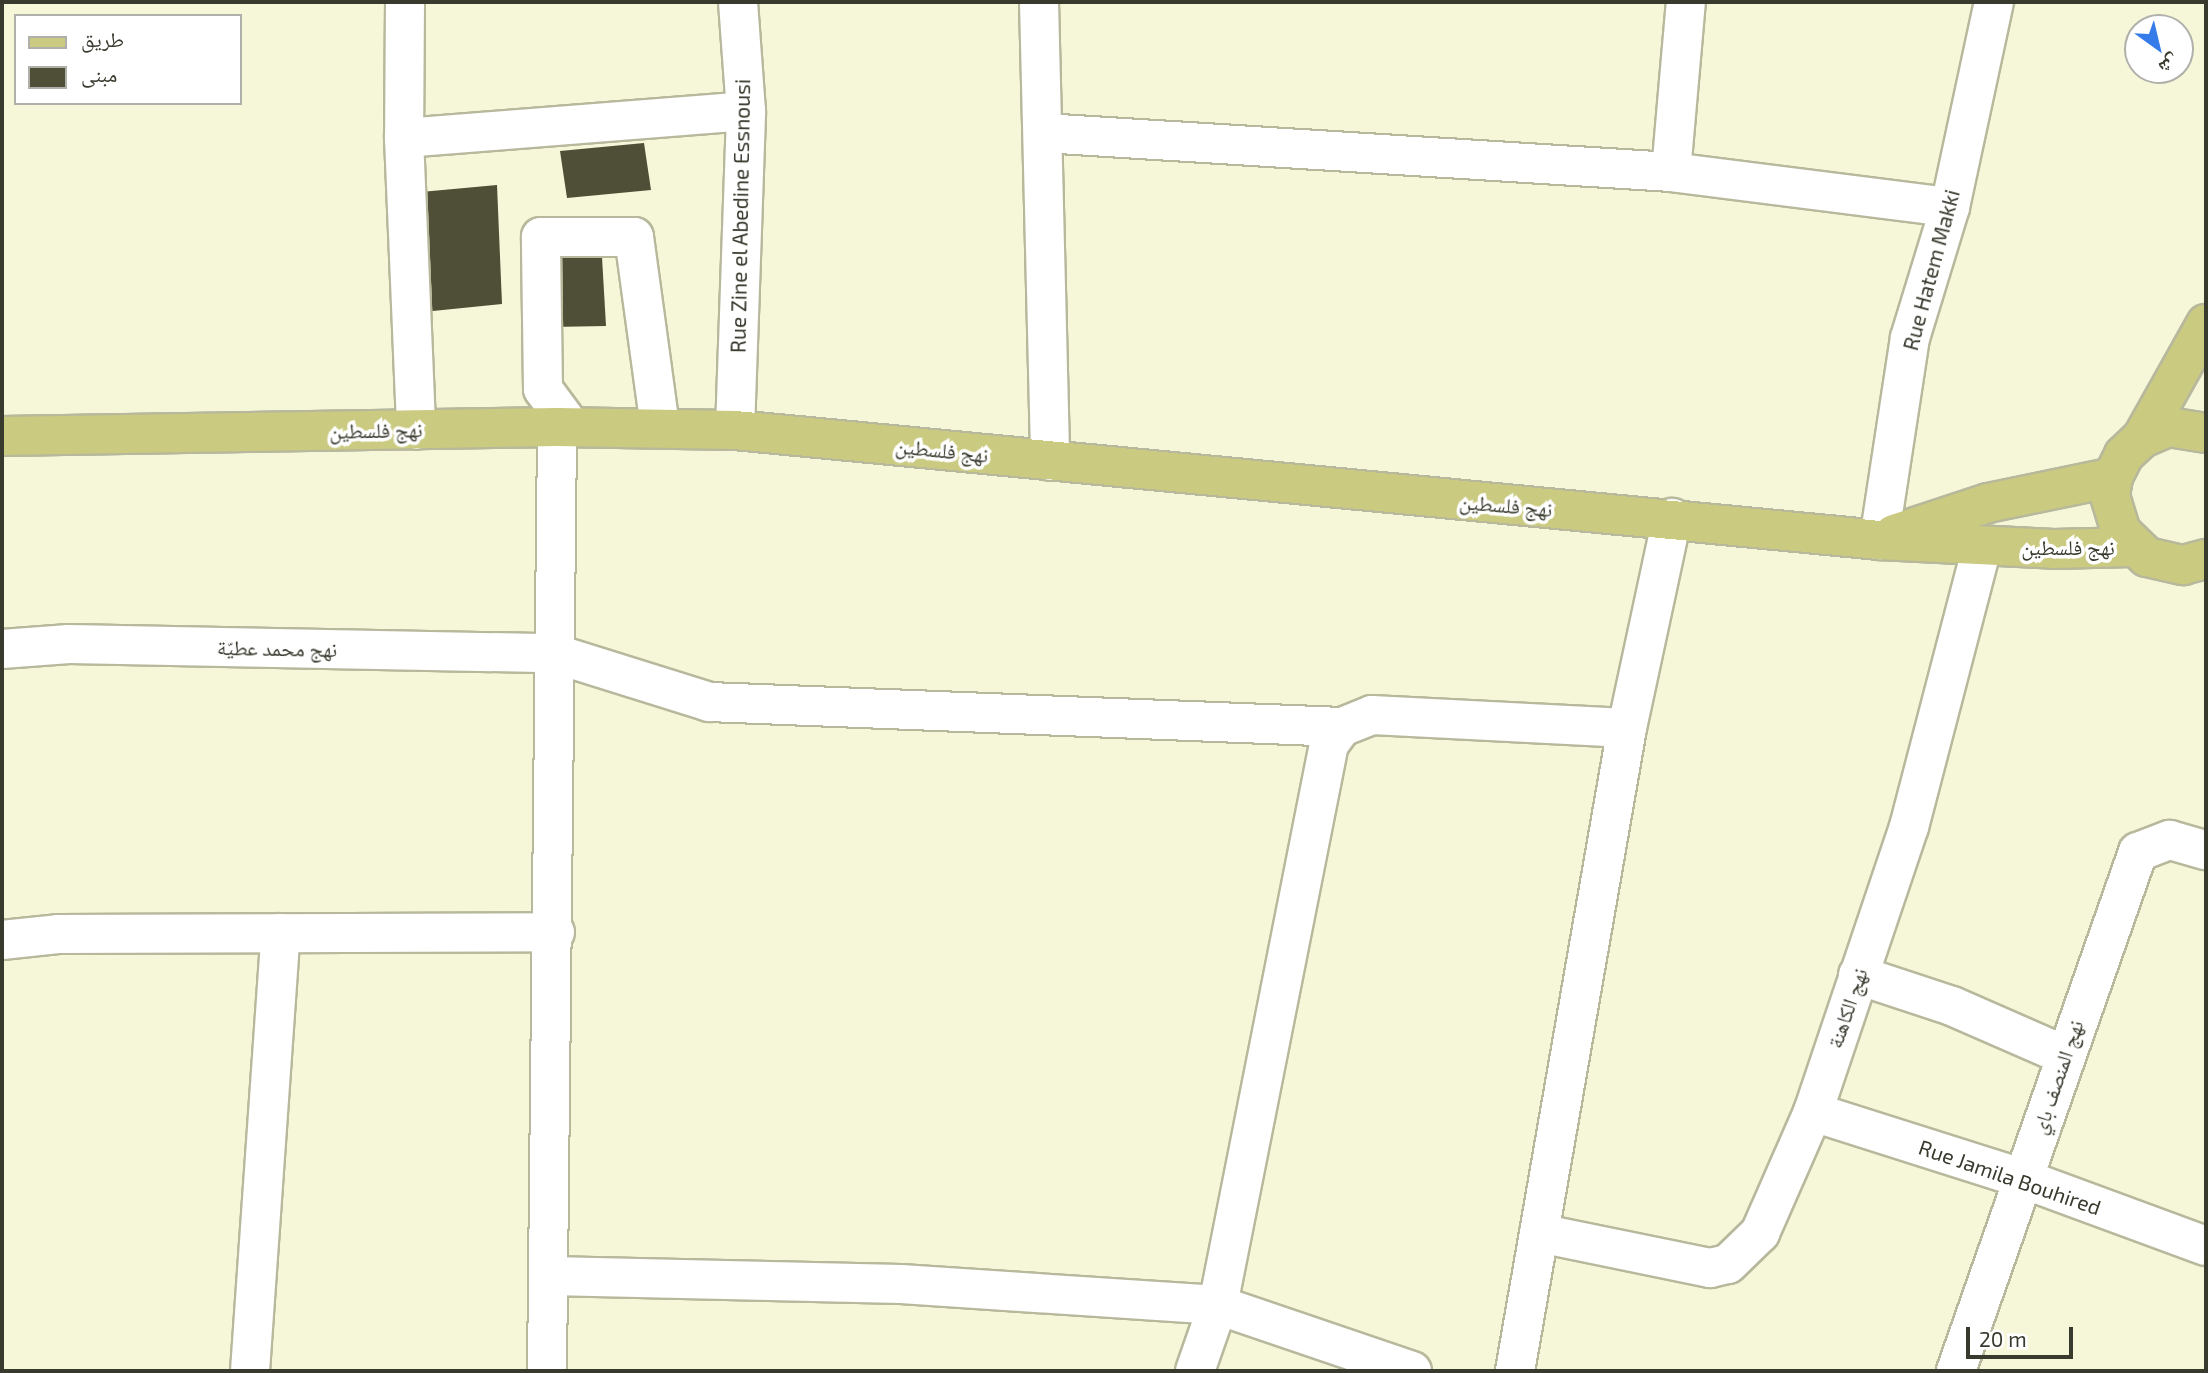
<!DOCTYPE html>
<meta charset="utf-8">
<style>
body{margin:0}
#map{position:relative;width:2208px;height:1373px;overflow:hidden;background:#f6f7d9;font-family:"Exo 2","Noto Naskh Arabic",sans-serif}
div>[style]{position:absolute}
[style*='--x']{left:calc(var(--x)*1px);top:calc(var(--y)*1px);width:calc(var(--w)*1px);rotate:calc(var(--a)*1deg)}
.building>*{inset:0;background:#4e4f36}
.roads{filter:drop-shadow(2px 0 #b7b89c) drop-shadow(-2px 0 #b7b89c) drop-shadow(0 2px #b7b89c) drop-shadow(0 -2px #b7b89c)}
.minor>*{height:38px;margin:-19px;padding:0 19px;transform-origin:19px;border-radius:19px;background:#fff}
.major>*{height:38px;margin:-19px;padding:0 19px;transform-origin:19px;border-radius:19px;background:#caca81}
span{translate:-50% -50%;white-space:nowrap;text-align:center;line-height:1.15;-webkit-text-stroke:7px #fff;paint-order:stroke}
.street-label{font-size:21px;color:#393a2e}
.frame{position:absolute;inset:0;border:4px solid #393a2e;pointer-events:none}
.legend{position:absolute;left:14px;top:14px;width:228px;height:91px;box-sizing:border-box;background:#fff;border:2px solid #b0b0ab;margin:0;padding:9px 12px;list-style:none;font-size:21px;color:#393a2e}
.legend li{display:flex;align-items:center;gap:14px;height:35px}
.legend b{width:35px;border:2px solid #b0b0ab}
.north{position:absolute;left:2124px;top:14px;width:70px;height:70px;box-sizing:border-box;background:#fff;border:2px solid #b0b0ab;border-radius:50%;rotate:146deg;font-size:19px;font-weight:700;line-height:28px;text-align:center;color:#393a2e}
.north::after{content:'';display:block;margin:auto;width:24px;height:32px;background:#357be9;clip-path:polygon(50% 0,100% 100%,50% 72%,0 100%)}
.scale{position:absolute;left:1966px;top:1327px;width:107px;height:32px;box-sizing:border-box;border:4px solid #393a2e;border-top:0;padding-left:9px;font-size:21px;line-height:24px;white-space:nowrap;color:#393a2e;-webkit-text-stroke:5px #fff;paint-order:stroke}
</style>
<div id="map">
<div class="building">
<div style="clip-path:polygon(644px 143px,651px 190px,567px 198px,560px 151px)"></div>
<div style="clip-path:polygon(497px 185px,502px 304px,423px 312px,410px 193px)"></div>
<div style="clip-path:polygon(601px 240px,606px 326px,551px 327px,543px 244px)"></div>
</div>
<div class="roads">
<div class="minor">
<div style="--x:405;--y:2;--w:136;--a:90.4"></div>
<div style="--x:404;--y:138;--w:292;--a:87.6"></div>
<div style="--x:1039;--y:2;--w:459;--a:88.6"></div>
<div style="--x:1043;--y:133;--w:629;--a:3.55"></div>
<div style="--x:1671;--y:172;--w:281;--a:7.2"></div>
<div style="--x:404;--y:138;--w:343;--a:-4.5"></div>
<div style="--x:1671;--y:172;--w:171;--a:-85"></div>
<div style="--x:571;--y:427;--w:47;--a:-126.4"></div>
<div style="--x:543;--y:389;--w:152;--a:-90.8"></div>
<div style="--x:541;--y:237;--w:93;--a:0"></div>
<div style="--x:634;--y:237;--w:192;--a:82.2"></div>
<div style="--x:735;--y:430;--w:319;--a:-88"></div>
<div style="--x:746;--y:111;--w:109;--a:-94.2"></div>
<div style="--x:1879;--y:540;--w:204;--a:-81.3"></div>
<div style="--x:1910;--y:338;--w:137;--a:-73"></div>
<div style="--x:1950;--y:207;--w:210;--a:-77.9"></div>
<div style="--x:2;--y:649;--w:67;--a:-4.3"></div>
<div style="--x:69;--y:644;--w:484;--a:1.1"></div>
<div style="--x:553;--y:653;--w:164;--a:17.4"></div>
<div style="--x:709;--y:702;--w:633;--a:2.26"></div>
<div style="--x:2;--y:940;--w:56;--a:-6.1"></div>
<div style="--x:58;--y:934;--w:497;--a:-0.2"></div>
<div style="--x:1858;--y:975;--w:99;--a:18.3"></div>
<div style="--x:1952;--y:1006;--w:122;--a:23.6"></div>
<div style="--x:1813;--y:1112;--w:218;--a:17.6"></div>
<div style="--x:2021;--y:1178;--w:197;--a:20.2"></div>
<div style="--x:1539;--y:1233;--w:175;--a:11.6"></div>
<div style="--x:1710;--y:1268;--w:18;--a:-13"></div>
<div style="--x:1728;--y:1264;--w:45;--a:-44.1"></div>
<div style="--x:1760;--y:1233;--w:132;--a:-66.3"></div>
<div style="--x:1813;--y:1112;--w:301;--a:-71.4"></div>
<div style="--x:1909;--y:827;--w:289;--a:-75.4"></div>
<div style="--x:550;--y:1276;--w:351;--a:1.3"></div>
<div style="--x:901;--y:1284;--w:318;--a:3.8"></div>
<div style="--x:1218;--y:1305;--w:205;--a:18.8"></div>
<div style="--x:250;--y:1371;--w:439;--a:-86"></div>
<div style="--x:547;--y:1371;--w:944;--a:-89.39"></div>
<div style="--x:1195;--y:1371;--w:70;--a:-70.8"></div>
<div style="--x:1218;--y:1305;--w:572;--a:-78.81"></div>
<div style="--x:1329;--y:744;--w:21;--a:-53"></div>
<div style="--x:1342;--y:727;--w:32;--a:-22"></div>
<div style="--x:1372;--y:715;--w:255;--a:2.9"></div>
<div style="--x:1515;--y:1371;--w:653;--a:-80.12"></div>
<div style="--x:1627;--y:728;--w:215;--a:-77.9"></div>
<div style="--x:1956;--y:1371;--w:550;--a:-70.68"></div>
<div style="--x:2138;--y:852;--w:34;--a:-21"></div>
<div style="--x:2170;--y:840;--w:37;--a:16"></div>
</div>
<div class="major">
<div style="--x:2206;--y:433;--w:38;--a:-171"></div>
<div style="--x:2168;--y:427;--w:28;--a:157"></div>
<div style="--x:2142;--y:438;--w:25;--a:137"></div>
<div style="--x:2124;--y:455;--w:25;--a:117"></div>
<div style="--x:2113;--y:477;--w:19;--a:99"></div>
<div style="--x:2110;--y:496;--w:38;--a:73"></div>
<div style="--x:2121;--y:532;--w:36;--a:44"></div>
<div style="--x:2147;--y:557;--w:37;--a:13"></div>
<div style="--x:2183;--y:565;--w:24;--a:-15"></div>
<div style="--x:2;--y:436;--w:555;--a:-0.93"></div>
<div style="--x:557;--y:427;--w:178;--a:1"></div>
<div style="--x:735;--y:430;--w:1149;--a:5.49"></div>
<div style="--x:1879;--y:540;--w:175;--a:2.9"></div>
<div style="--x:2054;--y:549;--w:78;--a:-1.5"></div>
<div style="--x:2142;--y:438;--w:131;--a:-60.7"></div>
<div style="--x:1894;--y:534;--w:99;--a:-18.3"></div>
<div style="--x:1988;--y:503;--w:128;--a:-11.7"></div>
</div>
</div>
<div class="street-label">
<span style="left:740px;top:216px;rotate:-89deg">Rue Zine el Abedine Essnousi</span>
<span style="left:1931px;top:270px;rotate:-75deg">Rue Hatem Makki</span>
<span style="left:376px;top:430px;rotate:-1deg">نهج فلسطين</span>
<span style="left:942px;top:450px;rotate:6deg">نهج فلسطين</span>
<span style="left:1506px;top:505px;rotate:5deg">نهج فلسطين</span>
<span style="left:2068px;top:547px">نهج فلسطين</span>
<span style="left:277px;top:648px;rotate:1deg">نهج محمد عطيّة</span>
<span style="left:1847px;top:1008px;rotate:-71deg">نهج الكاهنة</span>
<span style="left:2057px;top:1077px;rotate:-71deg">نهج المنصف باي</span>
<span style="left:2010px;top:1177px;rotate:19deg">Rue Jamila Bouhired</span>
</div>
<div class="frame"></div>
<ul class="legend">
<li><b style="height:9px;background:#caca81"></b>طريق</li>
<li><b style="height:19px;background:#4e4f36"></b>مبنى</li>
</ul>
<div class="north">ش</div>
<div class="scale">20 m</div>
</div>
